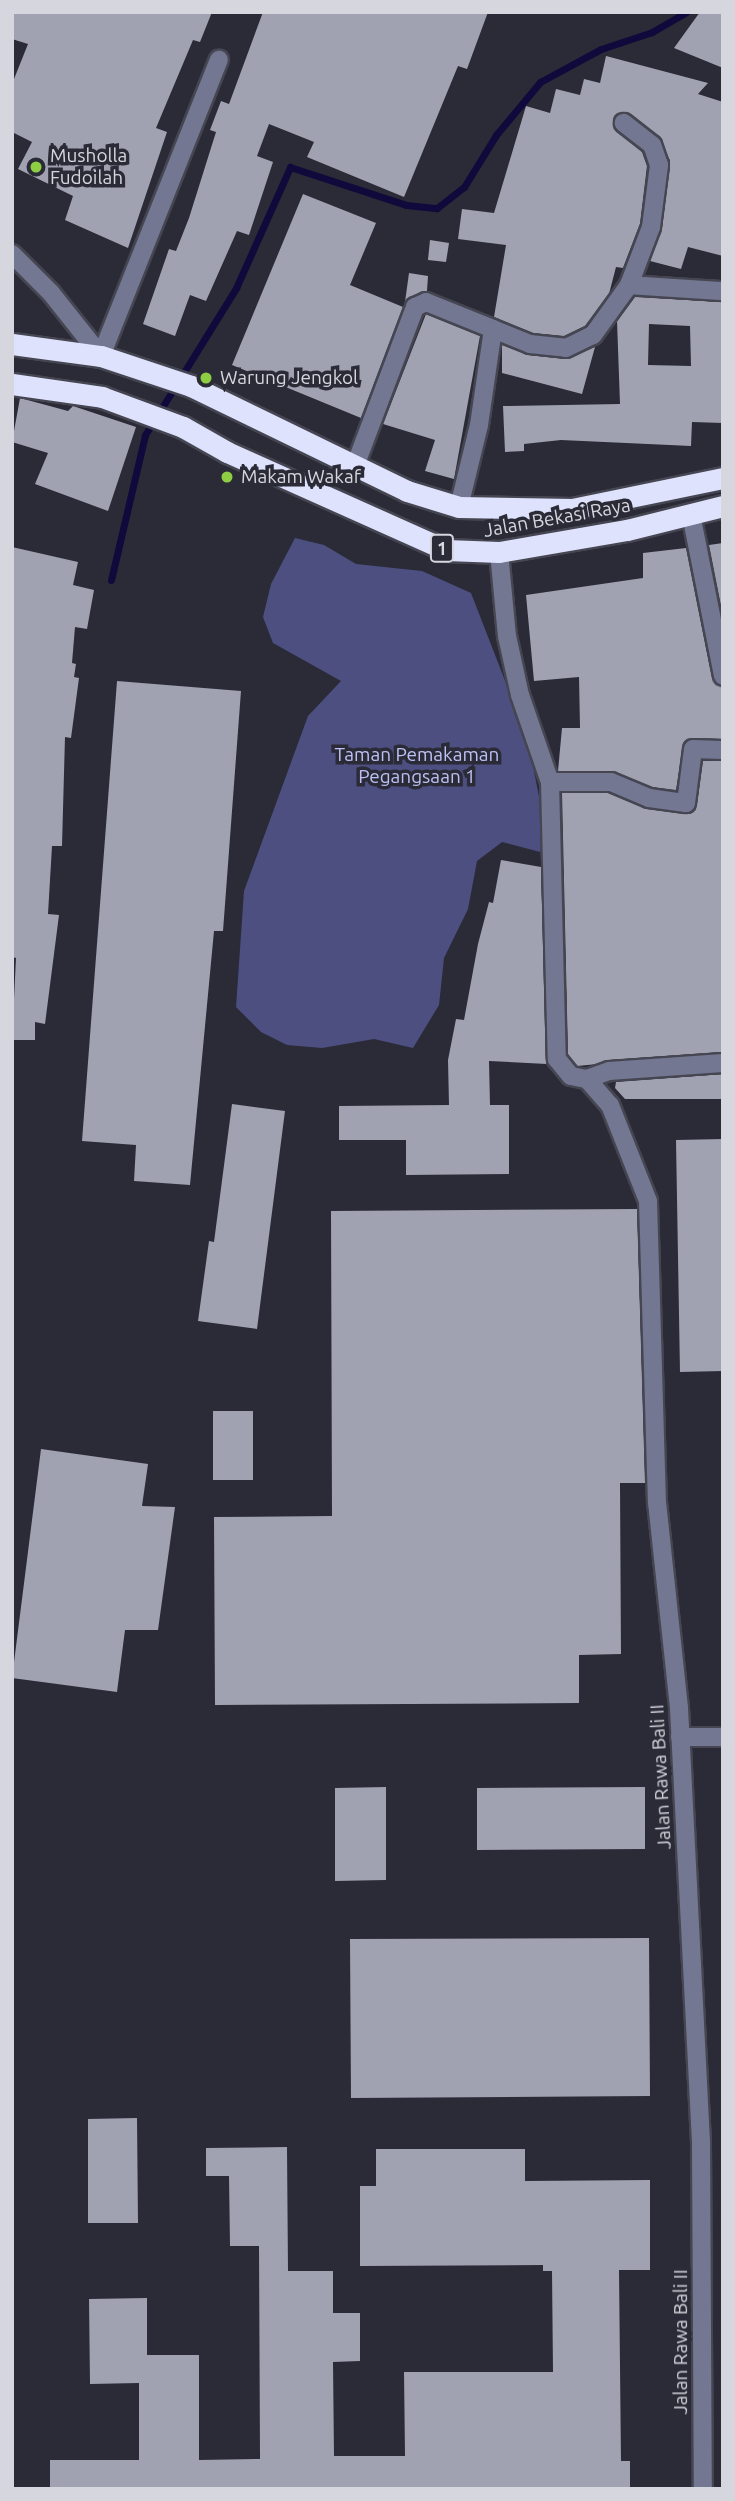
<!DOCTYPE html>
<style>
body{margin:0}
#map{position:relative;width:735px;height:2501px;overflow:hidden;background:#2a2b37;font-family:Ubuntu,sans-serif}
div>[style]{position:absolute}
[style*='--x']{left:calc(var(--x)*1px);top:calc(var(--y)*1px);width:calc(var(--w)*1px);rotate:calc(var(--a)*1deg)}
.green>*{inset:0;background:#4d4f81}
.stream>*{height:7px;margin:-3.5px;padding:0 3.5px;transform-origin:3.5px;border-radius:3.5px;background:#10093b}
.building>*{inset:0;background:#a1a2b1}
.roads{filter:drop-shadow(2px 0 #454652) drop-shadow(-2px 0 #454652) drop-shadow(0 2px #454652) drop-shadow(0 -2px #454652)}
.minor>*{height:18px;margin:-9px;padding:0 9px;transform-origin:9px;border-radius:9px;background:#747791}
.highway>*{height:21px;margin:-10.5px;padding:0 10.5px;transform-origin:10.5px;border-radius:10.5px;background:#dfe2fd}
.dots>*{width:19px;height:19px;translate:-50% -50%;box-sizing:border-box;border:4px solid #2a2b37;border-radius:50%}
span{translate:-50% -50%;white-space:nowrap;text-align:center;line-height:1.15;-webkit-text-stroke:7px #2a2b37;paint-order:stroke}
.shield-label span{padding:2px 5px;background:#2a2b37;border:2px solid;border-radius:5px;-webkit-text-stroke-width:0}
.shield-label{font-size:18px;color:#d5d6de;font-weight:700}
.poi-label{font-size:19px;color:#d5d6de}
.left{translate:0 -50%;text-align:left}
.street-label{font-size:19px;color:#d5d6de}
.park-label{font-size:19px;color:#bcc0f4}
.frame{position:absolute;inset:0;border:14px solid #d5d6de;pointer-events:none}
</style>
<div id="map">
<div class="green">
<div style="clip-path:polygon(295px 538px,324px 545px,356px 564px,422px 571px,471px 593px,528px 740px,547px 838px,540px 852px,502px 842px,477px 861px,468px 909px,444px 958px,439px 1005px,413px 1048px,374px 1039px,322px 1048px,287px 1045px,261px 1032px,236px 1007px,244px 891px,308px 716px,341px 681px,273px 643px,263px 617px,271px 584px)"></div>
</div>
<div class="stream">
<div style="--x:111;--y:580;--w:149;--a:-76.8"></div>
<div style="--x:145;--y:435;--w:173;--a:-58.2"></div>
<div style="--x:236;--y:288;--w:133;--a:-65.9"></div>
<div style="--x:290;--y:167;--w:122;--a:18.1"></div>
<div style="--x:406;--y:205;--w:31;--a:6"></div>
<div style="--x:437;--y:208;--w:34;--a:-38"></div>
<div style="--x:464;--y:187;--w:61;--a:-58.4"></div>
<div style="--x:496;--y:135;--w:69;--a:-50.3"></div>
<div style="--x:540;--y:82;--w:69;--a:-28.4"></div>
<div style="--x:601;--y:49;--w:54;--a:-18.4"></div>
<div style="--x:652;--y:32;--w:39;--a:-30"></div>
</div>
<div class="building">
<div style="clip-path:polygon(12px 12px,212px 12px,200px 42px,193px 40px,156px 128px,167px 132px,128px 248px,65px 220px,73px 196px,18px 169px,32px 142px,12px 132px,12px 84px,28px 44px,12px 39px)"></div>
<div style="clip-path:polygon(263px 12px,488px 12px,467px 69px,458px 66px,404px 197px,307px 157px,314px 142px,269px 124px,257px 156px,273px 162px,249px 235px,237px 231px,206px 301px,190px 295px,175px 336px,143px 324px,169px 249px,176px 251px,189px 218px,216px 132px,210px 130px,221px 101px,229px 104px)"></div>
<div style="clip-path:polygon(700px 12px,723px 12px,723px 68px,674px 48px)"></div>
<div style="clip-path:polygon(606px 56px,708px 83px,698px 94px,723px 102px,723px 256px,688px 247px,681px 269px,650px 261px,662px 228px,670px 161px,659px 136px,630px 114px,619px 113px,614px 128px,642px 152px,647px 166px,640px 224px,628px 255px,623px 268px,616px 267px,609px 294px,585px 326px,564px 336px,533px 333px,494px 317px,506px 245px,458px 239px,462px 209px,494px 213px,526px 106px,550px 113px,556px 89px,580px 95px,584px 79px,600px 83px)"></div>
<div style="clip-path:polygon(303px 194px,376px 223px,350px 285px,403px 307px,361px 418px,232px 365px)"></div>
<div style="clip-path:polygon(430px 240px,449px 243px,446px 262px,428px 260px)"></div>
<div style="clip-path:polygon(409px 273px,428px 276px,427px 291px,405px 302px)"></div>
<div style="clip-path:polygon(evenodd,635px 297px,723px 302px,723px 423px,692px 422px,691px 446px,561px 440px,524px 444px,524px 451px,505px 452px,503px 406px,620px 404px,617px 321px,635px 297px,649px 324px,690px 326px,691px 366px,648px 365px,649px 324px)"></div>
<div style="clip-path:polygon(426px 314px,480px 336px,454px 479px,425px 471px,435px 440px,383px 424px)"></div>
<div style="clip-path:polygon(502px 345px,528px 355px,565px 359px,595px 347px,582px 394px,502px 373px)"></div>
<div style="clip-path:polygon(20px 398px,68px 411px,73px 406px,136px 427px,108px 511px,35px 484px,48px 453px,12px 442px)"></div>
<div style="clip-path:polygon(723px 543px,723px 616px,709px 545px)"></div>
<div style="clip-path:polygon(12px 547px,78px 562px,73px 585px,94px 590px,87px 629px,75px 627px,72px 663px,76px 664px,74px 677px,79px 678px,71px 738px,65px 737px,62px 846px,52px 846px,48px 914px,59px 915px,45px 1024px,35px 1022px,35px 1040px,12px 1040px,16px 958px,12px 957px)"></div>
<div style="clip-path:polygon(686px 548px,712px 678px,723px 687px,723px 739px,684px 742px,676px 790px,652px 787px,612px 771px,558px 771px,562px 728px,580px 728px,579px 677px,534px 681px,526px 595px,643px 578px,643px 553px)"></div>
<div style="clip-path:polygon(117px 681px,241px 691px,223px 931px,214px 931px,190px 1185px,134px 1181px,136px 1145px,82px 1141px)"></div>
<div style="clip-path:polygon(703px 761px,723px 761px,723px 1052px,577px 1066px,568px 1055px,562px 793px,609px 793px,647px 809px,690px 814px,697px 804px)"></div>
<div style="clip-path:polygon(501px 860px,541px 867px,547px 1064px,489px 1061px,490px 1105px,509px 1105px,509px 1174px,406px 1175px,406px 1140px,339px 1140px,339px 1106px,449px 1105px,448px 1060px,456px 1019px,464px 1020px,478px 944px,489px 902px,493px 903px)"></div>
<div style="clip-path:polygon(723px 1074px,723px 1099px,625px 1099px,615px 1088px,616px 1082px)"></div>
<div style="clip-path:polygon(232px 1104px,285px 1111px,257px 1329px,198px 1321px,209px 1241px,214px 1242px)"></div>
<div style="clip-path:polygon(723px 1139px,723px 1371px,680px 1372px,676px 1140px)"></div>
<div style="clip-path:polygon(637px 1209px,645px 1483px,620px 1483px,621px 1654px,579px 1655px,579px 1703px,215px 1705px,214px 1517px,332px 1516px,331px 1211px)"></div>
<div style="clip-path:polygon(213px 1411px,253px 1411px,253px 1480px,213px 1480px)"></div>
<div style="clip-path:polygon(41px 1449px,148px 1464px,142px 1506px,175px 1507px,158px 1630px,125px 1630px,117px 1692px,12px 1678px)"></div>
<div style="clip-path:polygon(386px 1787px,386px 1880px,335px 1881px,335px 1788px)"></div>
<div style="clip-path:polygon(645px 1787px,645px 1849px,477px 1850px,477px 1788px)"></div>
<div style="clip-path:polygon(649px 1938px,650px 2096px,351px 2098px,350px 1939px)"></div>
<div style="clip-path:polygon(137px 2118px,138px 2223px,88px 2223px,88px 2119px)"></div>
<div style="clip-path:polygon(287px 2147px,288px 2271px,333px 2271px,333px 2313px,360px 2313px,360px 2361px,333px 2362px,334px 2456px,405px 2456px,404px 2372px,553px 2372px,552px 2271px,543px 2271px,543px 2265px,360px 2266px,360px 2186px,376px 2186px,376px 2149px,525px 2149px,525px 2181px,650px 2180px,650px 2270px,619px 2270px,621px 2461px,630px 2461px,630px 2489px,50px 2489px,50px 2460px,139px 2460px,139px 2383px,90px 2384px,89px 2299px,147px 2298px,147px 2355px,199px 2355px,199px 2460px,260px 2459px,259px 2246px,230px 2246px,229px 2176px,206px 2176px,206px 2148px)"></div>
</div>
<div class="roads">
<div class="minor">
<div style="--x:12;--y:254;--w:55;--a:45"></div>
<div style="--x:51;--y:293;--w:80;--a:51.6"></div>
<div style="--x:101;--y:356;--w:319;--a:-68.3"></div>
<div style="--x:629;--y:285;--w:94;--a:3.7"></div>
<div style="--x:355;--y:466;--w:170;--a:-69.3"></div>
<div style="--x:415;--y:307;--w:12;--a:-24"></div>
<div style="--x:426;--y:302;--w:72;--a:21.9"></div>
<div style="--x:459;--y:507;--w:84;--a:-76.3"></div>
<div style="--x:479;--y:425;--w:97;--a:-81.7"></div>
<div style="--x:493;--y:329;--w:40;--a:22"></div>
<div style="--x:530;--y:344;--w:36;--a:6"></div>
<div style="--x:566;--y:348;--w:30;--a:-26"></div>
<div style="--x:593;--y:335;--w:62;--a:-54.2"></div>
<div style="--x:629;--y:285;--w:62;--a:-69.2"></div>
<div style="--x:651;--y:227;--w:63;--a:-82.6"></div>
<div style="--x:659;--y:165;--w:21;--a:-109"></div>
<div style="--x:652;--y:145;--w:36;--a:-142"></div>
<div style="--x:691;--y:514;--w:165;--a:78.8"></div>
<div style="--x:499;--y:552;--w:84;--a:84.6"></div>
<div style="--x:507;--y:636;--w:60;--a:77.6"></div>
<div style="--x:520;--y:695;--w:92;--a:71"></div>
<div style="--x:550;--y:782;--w:277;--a:88.6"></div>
<div style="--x:557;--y:1059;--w:22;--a:51"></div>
<div style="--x:571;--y:1076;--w:16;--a:11"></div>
<div style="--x:550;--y:782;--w:61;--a:0"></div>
<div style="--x:611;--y:782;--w:41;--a:22.8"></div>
<div style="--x:649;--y:798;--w:37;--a:8"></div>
<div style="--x:686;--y:803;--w:54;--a:-82.6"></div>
<div style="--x:693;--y:749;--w:30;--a:2"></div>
<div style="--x:587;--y:1079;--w:35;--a:49"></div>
<div style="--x:610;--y:1105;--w:103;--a:68.4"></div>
<div style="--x:648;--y:1201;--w:301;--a:88.3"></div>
<div style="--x:657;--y:1502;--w:207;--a:83.9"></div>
<div style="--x:679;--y:1708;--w:434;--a:87.1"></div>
<div style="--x:701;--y:2141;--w:348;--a:89.7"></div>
<div style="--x:587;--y:1079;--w:23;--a:-20"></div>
<div style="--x:609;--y:1071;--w:114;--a:-4"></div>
<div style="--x:680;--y:1737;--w:43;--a:0"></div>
</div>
<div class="highway">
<div style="--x:12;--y:344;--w:90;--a:7.7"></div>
<div style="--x:101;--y:356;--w:95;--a:18.4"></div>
<div style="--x:191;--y:386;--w:240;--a:25.9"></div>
<div style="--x:407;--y:491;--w:54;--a:17.1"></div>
<div style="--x:459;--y:507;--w:113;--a:1"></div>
<div style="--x:572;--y:509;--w:154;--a:-11.6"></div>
<div style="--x:12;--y:384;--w:91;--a:8.2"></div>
<div style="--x:102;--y:397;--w:86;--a:20.3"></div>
<div style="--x:183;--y:427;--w:51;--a:29.6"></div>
<div style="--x:227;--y:452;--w:240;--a:24.1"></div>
<div style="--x:446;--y:550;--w:53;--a:2.2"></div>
<div style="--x:499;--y:552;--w:130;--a:-9.8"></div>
<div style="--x:627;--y:530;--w:99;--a:-14"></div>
</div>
</div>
<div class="dots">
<div style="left:36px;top:167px;background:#8ece43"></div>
<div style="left:206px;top:378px;background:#8ece43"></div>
<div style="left:227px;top:477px;background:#8ece43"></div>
</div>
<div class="shield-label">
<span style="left:442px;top:548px">1</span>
</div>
<div class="poi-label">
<span class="left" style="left:50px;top:167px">Musholla<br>Fudoilah</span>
<span class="left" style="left:220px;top:378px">Warung Jengkol</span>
<span class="left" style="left:241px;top:477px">Makam Wakaf</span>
</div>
<div class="street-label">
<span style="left:557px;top:518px;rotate:-10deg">Jalan Bekasi Raya</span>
<span style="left:661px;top:1777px;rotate:-93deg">Jalan Rawa Bali II</span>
<span style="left:681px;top:2342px;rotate:-90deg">Jalan Rawa Bali II</span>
</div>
<div class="park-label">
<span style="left:417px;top:766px">Taman Pemakaman<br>Pegangsaan 1</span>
</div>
<div class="frame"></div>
</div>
